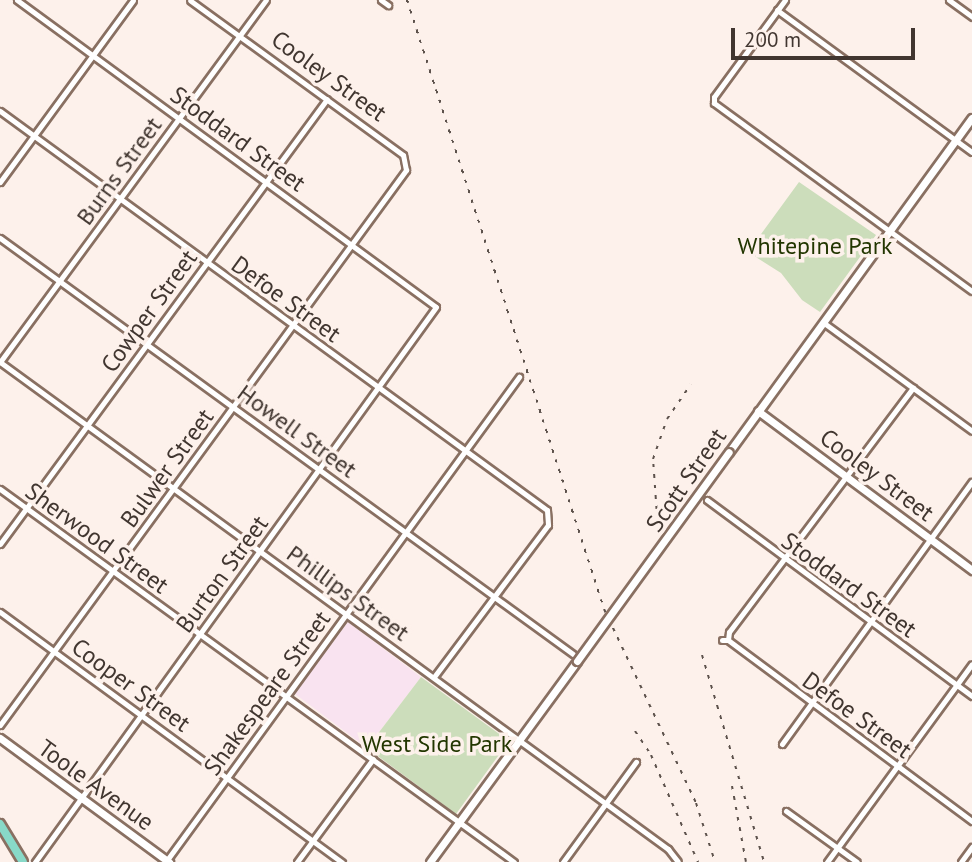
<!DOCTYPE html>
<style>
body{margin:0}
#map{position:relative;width:972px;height:862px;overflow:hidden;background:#fdf1eb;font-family:"PT Sans",sans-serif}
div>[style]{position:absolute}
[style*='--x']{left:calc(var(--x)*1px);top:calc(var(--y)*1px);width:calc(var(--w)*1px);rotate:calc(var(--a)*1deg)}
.education>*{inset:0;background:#f9e3f0}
.green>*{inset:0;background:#cdb}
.roads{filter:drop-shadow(2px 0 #897062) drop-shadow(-2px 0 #897062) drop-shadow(0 2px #897062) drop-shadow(0 -2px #897062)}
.street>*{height:5px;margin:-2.5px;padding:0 2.5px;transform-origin:2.5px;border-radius:2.5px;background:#fff}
.secondary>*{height:7px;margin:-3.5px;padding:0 3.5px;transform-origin:3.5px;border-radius:3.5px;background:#fff}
.primary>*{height:8px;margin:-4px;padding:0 4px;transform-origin:4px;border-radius:4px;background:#88d9c8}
.rail>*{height:2px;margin-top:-1px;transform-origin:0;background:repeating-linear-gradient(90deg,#5d524c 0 3.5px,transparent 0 10.5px)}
.bridges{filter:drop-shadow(2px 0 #897062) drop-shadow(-2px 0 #897062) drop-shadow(0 2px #897062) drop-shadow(0 -2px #897062)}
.secondary-bridge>*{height:7px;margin:-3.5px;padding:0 3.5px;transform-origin:3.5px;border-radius:3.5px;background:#fff}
span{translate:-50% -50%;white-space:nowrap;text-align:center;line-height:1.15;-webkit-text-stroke:7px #fdf1eb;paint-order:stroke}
.street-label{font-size:24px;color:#413630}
.park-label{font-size:24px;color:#223600}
.scale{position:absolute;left:731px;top:28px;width:184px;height:32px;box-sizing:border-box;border:4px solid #413630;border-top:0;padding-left:9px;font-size:21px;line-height:24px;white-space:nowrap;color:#413630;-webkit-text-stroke:5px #fdf1eb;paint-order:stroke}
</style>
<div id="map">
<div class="education">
<div style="clip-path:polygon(348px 622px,421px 677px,367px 748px,295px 694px)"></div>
</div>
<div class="green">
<div style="clip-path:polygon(799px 182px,876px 235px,820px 312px,802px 300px,781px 273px,748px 252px)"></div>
<div style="clip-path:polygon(421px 677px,509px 741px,456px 814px,367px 748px)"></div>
</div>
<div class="roads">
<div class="street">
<div style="--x:17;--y:0;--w:519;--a:36.23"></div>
<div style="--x:436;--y:307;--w:685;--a:125.85"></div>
<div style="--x:381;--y:0;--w:9;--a:36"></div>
<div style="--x:785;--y:0;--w:120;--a:126.2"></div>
<div style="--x:714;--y:97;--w:6;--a:90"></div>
<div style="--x:714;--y:103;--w:319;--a:36.1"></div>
<div style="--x:949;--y:0;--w:29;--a:36"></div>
<div style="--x:777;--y:10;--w:241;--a:36.1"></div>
<div style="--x:0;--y:111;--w:677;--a:36.11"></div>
<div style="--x:547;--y:510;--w:15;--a:86"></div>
<div style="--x:548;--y:525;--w:190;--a:126.9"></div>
<div style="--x:0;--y:182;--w:225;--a:-53.8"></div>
<div style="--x:0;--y:238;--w:708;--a:35.98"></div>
<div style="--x:824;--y:323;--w:183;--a:36.1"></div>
<div style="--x:0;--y:362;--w:827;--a:36.09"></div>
<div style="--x:668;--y:849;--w:16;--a:52"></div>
<div style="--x:0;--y:362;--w:449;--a:-53.7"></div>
<div style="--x:0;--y:489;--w:635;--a:35.97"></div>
<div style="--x:707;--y:500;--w:330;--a:36.5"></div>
<div style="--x:0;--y:544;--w:552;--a:-53.69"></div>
<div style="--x:0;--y:612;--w:424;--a:36.2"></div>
<div style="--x:722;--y:640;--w:6;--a:0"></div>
<div style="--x:728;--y:640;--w:304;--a:36.6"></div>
<div style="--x:728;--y:640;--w:8;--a:-83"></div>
<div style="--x:729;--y:632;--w:306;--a:-53"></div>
<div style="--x:0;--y:725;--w:688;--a:-53.81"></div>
<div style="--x:406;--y:170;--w:15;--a:-101"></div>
<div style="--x:403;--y:155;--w:263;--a:-144"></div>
<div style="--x:782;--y:744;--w:324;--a:-54.1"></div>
<div style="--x:786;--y:811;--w:87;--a:35.7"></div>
<div style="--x:167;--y:860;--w:598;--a:-53.92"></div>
<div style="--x:297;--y:862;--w:128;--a:-53.6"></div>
<div style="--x:563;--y:862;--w:124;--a:-53.9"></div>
<div style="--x:827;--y:862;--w:245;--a:-53.8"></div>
<div style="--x:961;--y:862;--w:19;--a:-54"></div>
</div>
<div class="secondary">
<div style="--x:758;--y:411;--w:267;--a:36.6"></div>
<div style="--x:729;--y:452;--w:413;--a:-54"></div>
<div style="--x:0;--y:738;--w:210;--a:36.3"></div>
<div style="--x:430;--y:862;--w:249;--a:-53.8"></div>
</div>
<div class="primary">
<div style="--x:0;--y:824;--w:44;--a:58.8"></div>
</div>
</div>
<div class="rail">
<div style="--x:407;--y:0;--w:640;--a:72.07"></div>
<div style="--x:604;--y:609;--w:215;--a:64.6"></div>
<div style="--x:696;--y:803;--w:62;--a:72.1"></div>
<div style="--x:658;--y:530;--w:71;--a:-94"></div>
<div style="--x:653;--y:459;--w:42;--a:-70.7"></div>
<div style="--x:667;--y:419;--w:42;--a:-55.6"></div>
<div style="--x:702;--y:655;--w:216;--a:73.3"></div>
<div style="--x:635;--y:731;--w:29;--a:56"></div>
<div style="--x:651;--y:755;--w:117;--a:66.3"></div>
<div style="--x:732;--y:786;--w:77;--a:79.6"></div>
</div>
<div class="bridges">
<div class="secondary-bridge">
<div style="--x:577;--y:661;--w:258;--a:-54"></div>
</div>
</div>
<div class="street-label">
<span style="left:329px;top:76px;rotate:36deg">Cooley Street</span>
<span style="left:238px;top:139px;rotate:36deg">Stoddard Street</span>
<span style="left:119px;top:171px;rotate:-54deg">Burns Street</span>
<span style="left:286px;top:299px;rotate:36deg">Defoe Street</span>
<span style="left:149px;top:311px;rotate:-54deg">Cowper Street</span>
<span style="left:297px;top:431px;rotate:36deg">Howell Street</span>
<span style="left:167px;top:468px;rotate:-54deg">Bulwer Street</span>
<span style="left:877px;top:475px;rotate:37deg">Cooley Street</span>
<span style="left:686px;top:480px;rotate:-55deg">Scott Street</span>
<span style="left:97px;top:538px;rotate:36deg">Sherwood Street</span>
<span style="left:222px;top:574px;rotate:-54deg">Burton Street</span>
<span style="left:849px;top:585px;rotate:36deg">Stoddard Street</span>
<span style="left:348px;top:593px;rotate:36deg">Phillips Street</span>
<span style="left:131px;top:685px;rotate:36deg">Cooper Street</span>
<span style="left:267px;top:693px;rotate:-54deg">Shakespeare Street</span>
<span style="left:857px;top:715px;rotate:36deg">Defoe Street</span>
<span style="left:96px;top:785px;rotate:36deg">Toole Avenue</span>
</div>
<div class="park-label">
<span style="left:815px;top:246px">Whitepine Park</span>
<span style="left:437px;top:744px">West Side Park</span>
</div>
<div class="scale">200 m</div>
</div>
